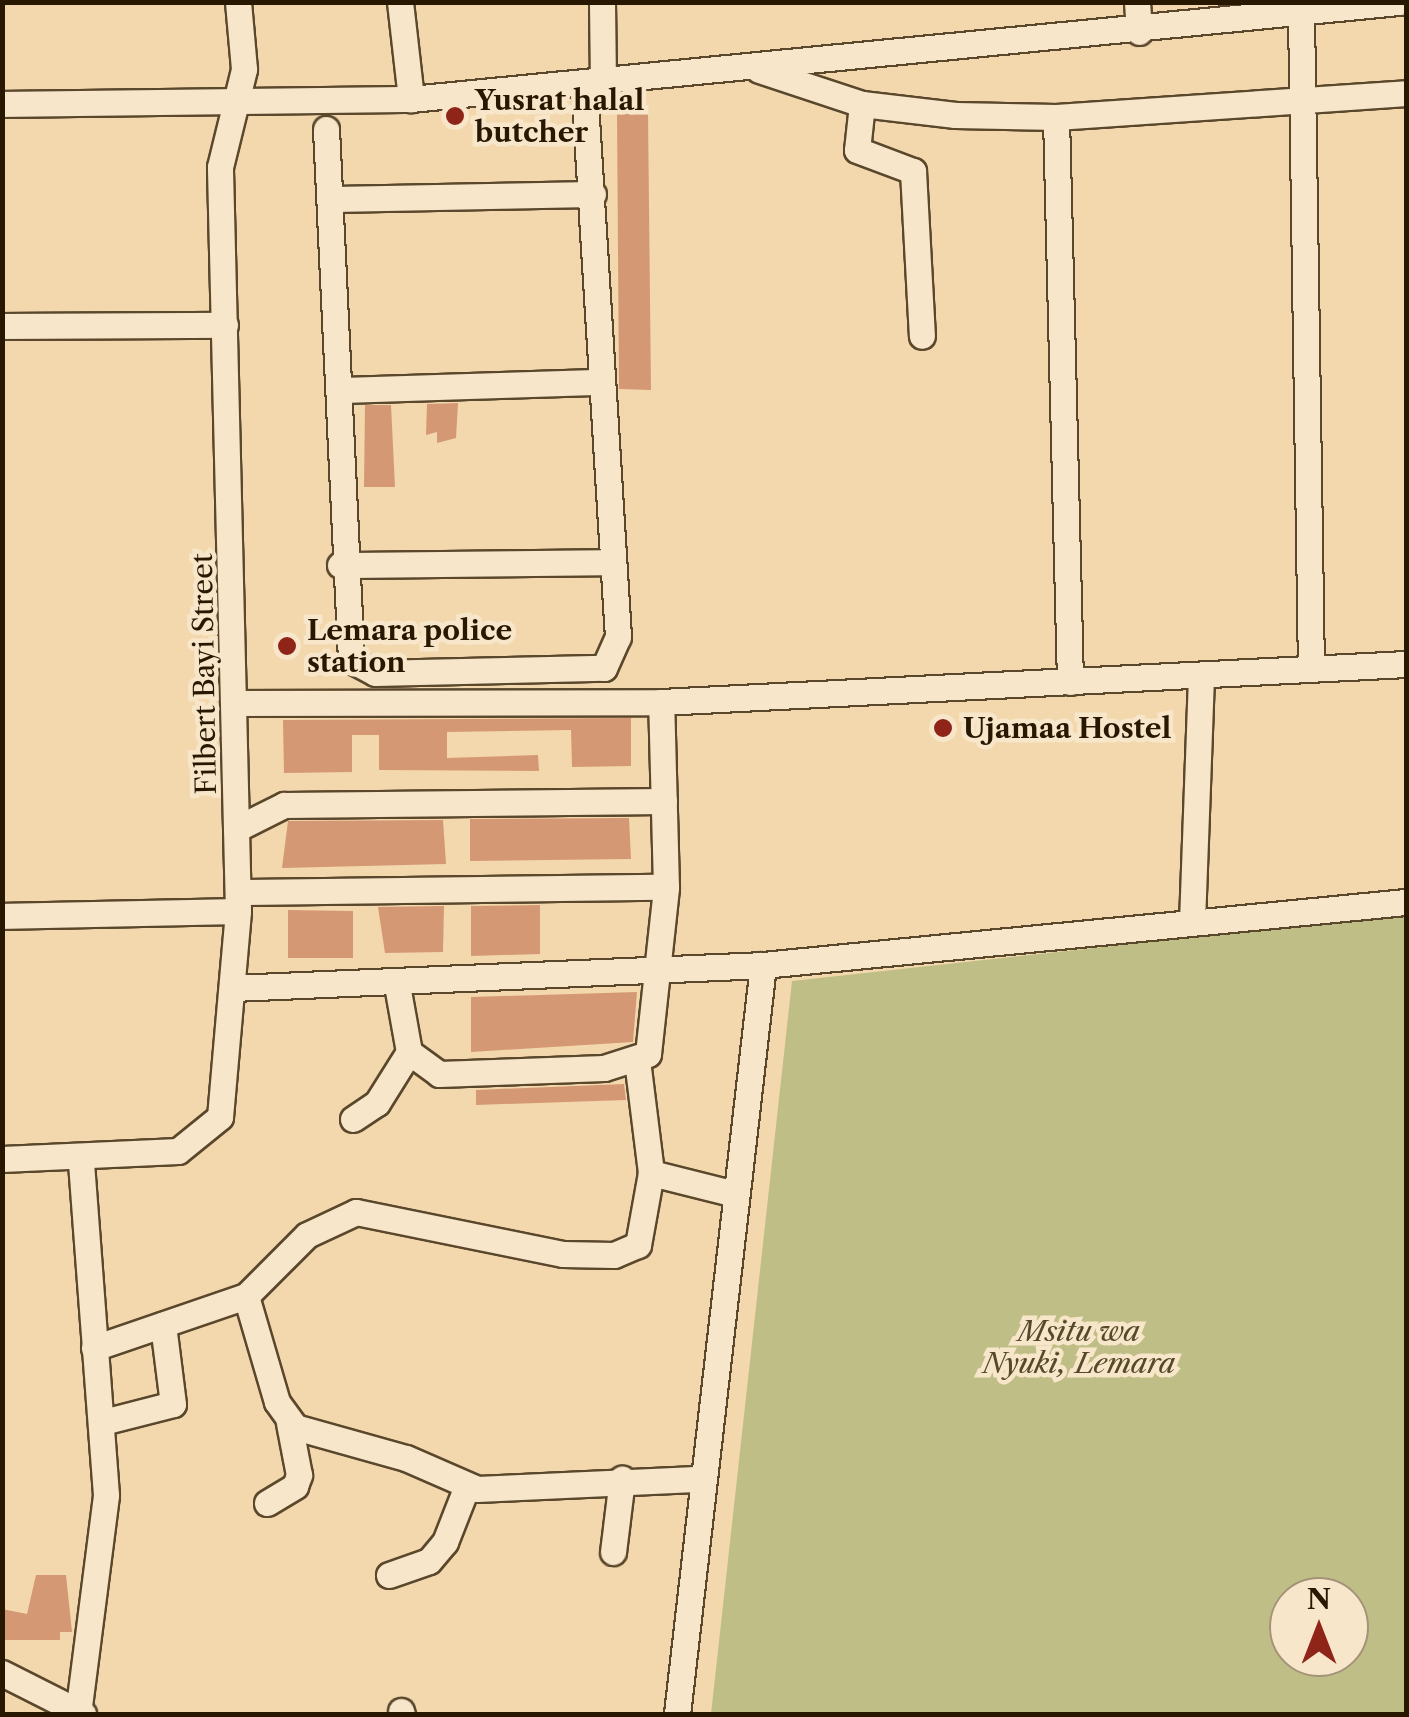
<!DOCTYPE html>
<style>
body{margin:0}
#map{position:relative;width:1409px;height:1717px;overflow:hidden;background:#f2d8ac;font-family:"Libre Caslon Text",serif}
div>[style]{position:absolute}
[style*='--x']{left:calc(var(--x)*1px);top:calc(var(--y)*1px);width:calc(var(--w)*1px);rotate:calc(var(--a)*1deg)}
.green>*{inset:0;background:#bfbe86}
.building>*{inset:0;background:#d59874}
.roads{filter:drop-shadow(2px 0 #5a472c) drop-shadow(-2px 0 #5a472c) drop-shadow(0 2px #5a472c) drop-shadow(0 -2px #5a472c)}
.minor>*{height:25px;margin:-12.5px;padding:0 12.5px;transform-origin:12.5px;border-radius:12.5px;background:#f7e6c9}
.dots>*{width:28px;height:28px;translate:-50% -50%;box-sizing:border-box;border:5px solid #f7e6c9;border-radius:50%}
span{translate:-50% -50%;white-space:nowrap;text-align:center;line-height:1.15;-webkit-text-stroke:9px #f7e6c9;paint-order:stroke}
.poi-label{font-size:28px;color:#281701;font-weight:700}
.left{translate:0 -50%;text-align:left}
.street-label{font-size:28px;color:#281701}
.park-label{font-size:28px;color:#554929;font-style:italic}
.frame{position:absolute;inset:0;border:5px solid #281701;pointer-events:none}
.north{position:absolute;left:1269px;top:1577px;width:100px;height:100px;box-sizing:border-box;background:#f7e6c9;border:2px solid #a49379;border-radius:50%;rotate:0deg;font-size:28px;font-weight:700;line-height:40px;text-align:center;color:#281701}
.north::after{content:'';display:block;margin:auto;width:35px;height:45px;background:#8f2418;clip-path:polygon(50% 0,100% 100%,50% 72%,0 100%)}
</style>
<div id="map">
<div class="green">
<div style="clip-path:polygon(evenodd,1406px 914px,1406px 1714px,711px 1714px,792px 981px,1406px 914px,1289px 1597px,1349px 1597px,1349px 1657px,1289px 1657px,1289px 1597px)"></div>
</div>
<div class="building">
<div style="clip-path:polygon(617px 110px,648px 114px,651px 390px,619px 389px)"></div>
<div style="clip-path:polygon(458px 403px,456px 438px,437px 443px,437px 432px,426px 435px,427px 404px)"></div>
<div style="clip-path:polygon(365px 405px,391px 405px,395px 487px,364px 487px)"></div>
<div style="clip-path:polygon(631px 718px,631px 766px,572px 767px,571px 730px,447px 732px,447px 758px,538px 755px,539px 771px,379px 770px,379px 735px,352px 735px,352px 772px,284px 773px,283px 720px)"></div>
<div style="clip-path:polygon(629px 818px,631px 859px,470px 861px,470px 819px)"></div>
<div style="clip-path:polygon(443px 820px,446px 864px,282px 868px,288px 821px)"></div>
<div style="clip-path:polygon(540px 905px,540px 954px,471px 956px,471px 906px)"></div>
<div style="clip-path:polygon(444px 906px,443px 952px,385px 953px,378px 907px)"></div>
<div style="clip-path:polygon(288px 910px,353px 911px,353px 958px,288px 958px)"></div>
<div style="clip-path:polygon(637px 992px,633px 1042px,471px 1052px,471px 997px)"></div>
<div style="clip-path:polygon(624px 1084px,626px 1100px,476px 1105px,476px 1090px)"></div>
<div style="clip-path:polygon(36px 1575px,66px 1575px,72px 1632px,60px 1632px,60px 1640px,2px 1640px,2px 1609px,27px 1614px)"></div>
</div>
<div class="roads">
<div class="minor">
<div style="--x:400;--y:2;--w:98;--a:83.5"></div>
<div style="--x:602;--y:2;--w:83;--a:89.3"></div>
<div style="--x:1137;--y:2;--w:30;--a:86"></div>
<div style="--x:1301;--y:13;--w:655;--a:89.13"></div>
<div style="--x:759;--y:70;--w:108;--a:18.3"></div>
<div style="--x:862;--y:104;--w:94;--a:6.7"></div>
<div style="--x:955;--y:115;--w:101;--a:1.1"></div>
<div style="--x:1056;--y:117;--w:351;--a:-3.9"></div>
<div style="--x:2;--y:104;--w:409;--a:-0.7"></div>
<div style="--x:411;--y:99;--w:993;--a:-5.61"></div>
<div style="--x:862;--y:104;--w:46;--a:96.2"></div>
<div style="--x:857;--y:150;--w:60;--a:20.6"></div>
<div style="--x:913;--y:171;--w:165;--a:86.9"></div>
<div style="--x:1056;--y:117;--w:565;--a:88.58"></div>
<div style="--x:326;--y:129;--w:532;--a:87.3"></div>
<div style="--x:351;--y:660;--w:27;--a:28"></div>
<div style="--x:375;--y:673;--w:229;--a:-1.3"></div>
<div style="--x:604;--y:668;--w:34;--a:-66"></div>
<div style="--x:618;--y:637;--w:552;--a:-93.53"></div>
<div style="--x:333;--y:199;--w:260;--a:-1.1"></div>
<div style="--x:2;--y:326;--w:223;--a:-0.3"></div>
<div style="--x:339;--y:390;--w:259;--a:-1.8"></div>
<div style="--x:340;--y:565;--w:273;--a:-0.6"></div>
<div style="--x:235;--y:703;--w:426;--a:-0.1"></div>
<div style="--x:661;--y:702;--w:746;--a:-2.92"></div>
<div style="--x:236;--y:829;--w:54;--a:-26.6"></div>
<div style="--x:284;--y:805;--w:380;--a:-0.6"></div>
<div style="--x:238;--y:892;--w:428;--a:-0.7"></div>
<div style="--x:2;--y:916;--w:236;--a:-1.2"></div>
<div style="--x:1192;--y:922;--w:247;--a:-87.9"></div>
<div style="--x:397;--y:985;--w:68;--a:79.8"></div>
<div style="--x:409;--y:1052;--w:37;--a:36"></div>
<div style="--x:439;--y:1074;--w:165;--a:-2.1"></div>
<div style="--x:604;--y:1068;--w:46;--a:-17.7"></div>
<div style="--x:648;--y:1054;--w:168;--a:-83.8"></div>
<div style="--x:666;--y:887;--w:185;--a:-91.5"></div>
<div style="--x:233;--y:988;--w:530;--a:-2.48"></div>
<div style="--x:763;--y:965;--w:646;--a:-5.6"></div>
<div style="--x:637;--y:1060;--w:114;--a:82.9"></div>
<div style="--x:651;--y:1173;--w:87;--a:14"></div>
<div style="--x:353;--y:1119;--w:29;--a:-34"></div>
<div style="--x:377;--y:1103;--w:60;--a:-57.9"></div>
<div style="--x:2;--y:1159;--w:176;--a:-2.6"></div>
<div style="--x:178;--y:1151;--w:54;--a:-39"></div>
<div style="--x:220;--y:1117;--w:207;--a:-85"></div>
<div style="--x:238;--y:911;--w:744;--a:-91.39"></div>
<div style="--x:220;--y:167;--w:101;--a:-76.2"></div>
<div style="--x:244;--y:69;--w:67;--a:-95.1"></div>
<div style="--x:246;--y:1296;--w:110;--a:73.7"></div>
<div style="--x:277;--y:1402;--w:31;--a:54"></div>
<div style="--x:295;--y:1427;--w:115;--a:15.6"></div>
<div style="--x:406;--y:1458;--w:77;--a:23.6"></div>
<div style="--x:477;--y:1489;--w:224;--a:-2.6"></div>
<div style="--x:94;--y:1348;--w:161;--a:-18.9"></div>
<div style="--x:246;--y:1296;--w:86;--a:-45"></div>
<div style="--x:307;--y:1235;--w:54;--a:-25.1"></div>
<div style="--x:356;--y:1212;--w:211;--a:11.5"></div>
<div style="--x:563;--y:1254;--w:51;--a:1.1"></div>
<div style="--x:614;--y:1255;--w:26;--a:-23"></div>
<div style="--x:638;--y:1245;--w:73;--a:-79.8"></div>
<div style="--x:103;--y:1422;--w:72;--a:-14.4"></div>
<div style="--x:173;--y:1404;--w:80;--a:-97.2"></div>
<div style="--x:267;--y:1503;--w:33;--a:-31"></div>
<div style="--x:295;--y:1486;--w:12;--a:-70"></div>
<div style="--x:299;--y:1475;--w:53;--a:-100.9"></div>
<div style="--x:613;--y:1552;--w:74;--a:-83"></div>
<div style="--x:389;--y:1575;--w:42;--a:-19.3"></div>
<div style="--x:429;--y:1561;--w:25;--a:-50"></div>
<div style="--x:445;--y:1542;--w:60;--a:-68.6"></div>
<div style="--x:2;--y:1673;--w:91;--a:26.8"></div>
<div style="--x:401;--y:1711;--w:3;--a:72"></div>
<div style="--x:78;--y:1714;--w:221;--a:-82.7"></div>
<div style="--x:106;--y:1495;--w:337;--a:-94.3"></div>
<div style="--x:677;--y:1714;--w:754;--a:-83.45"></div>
</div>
</div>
<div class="dots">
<div style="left:455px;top:116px;background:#8f2418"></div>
<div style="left:287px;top:646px;background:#8f2418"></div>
<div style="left:943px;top:728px;background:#8f2418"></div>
</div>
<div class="poi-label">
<span class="left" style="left:475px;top:116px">Yusrat halal<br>butcher</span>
<span class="left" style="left:307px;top:646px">Lemara police<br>station</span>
<span class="left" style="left:963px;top:728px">Ujamaa Hostel</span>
</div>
<div class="street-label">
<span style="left:204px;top:674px;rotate:-91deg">Filbert Bayi Street</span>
</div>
<div class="park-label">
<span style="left:1079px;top:1347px">Msitu wa<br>Nyuki, Lemara</span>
</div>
<div class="frame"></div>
<div class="north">N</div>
</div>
